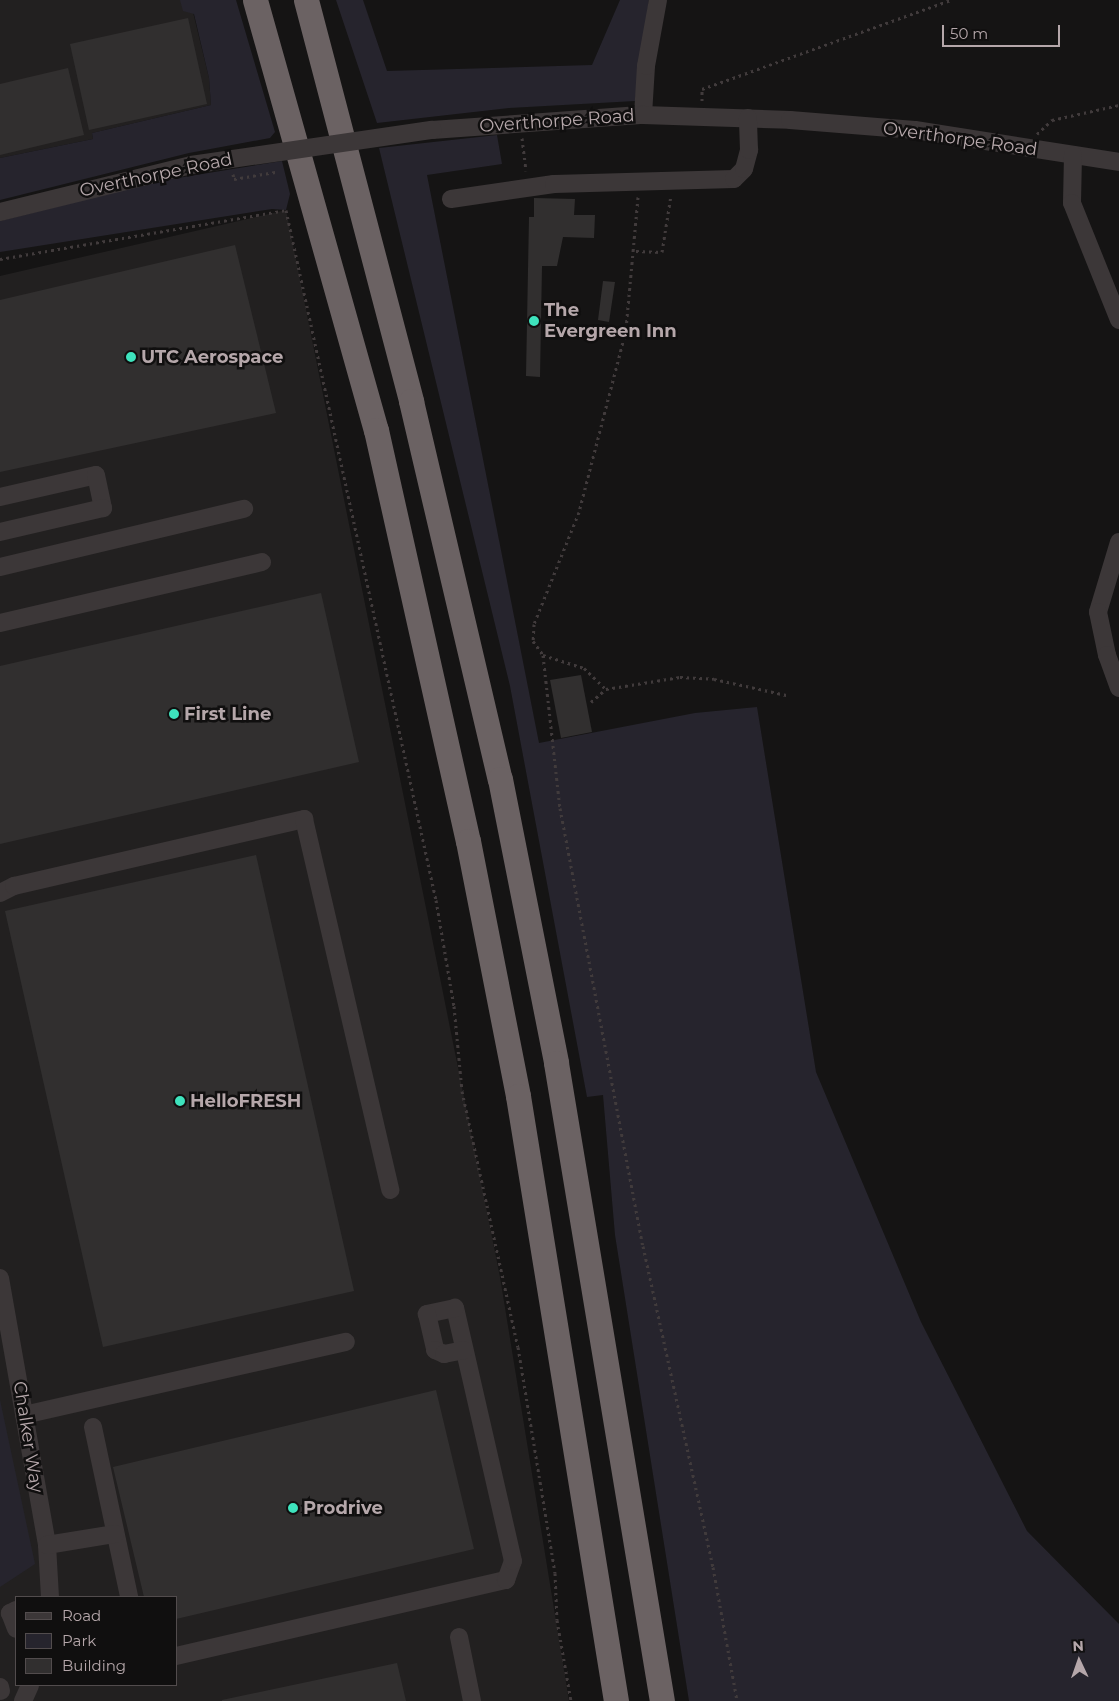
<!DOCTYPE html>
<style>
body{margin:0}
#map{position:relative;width:1119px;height:1701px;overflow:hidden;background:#151414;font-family:Montserrat,sans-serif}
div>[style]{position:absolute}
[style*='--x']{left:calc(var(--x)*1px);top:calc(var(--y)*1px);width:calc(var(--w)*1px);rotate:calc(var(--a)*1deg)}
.built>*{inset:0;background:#222020}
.green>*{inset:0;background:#26242d}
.building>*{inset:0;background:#312f2f}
.path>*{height:3px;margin-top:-1.5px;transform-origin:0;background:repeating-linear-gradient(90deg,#413b3c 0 2.5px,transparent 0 6.5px)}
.minor>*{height:18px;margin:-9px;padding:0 9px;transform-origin:9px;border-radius:9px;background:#3c3738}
.highway>*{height:25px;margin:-12.5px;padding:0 12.5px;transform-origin:12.5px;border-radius:12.5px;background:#6b6263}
.minor-bridge>*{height:18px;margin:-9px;padding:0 9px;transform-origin:9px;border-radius:9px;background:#3c3738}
.dots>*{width:14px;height:14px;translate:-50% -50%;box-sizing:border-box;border:2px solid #100f0f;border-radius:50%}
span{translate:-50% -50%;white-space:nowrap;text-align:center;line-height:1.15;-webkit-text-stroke:5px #100f0f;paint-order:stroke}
.street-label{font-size:18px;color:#b5a7aa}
.poi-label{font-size:18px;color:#b5a7aa;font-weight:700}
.left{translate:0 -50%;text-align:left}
.legend{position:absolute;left:15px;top:1596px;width:162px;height:90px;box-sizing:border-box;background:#100f0f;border:1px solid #524c4d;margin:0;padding:6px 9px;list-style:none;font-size:15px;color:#b5a7aa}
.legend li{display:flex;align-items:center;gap:10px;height:25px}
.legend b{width:25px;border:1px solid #524c4d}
.north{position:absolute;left:1054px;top:1636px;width:50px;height:50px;-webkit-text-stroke:4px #100f0f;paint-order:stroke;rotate:357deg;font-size:14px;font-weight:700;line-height:20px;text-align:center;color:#b5a7aa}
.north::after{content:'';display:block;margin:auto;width:18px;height:22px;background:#b5a7aa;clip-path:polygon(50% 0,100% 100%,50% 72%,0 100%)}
.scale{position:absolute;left:942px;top:25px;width:118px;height:22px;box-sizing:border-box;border:2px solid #b5a7aa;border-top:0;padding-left:6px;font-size:15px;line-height:18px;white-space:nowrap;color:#b5a7aa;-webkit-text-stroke:4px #100f0f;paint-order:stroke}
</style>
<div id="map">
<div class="built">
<div style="clip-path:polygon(0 0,190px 0,209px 78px,211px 105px,92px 133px,93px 139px,0 158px)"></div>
<div style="clip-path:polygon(evenodd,286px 210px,500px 1277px,569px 1701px,0 1701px,0 276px,286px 210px,16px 1597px,176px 1597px,176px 1685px,16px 1685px,16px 1597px)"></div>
</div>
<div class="green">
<div style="clip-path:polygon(180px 0,236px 0,275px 132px,270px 138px,189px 153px,0 200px,0 158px,93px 139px,92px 133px,211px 105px,209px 78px,194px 14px,183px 11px)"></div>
<div style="clip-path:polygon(336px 0,363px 0,387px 71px,592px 65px,620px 0,649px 0,635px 101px,509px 108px,377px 123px)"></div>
<div style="clip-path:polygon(497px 135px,502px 164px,427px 175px,539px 743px,695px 713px,757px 707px,816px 1072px,921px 1322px,1027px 1531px,1119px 1624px,1119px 1701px,689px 1701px,615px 1235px,603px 1095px,587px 1097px,510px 686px,379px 148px)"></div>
<div style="clip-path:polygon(282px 161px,290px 194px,286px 210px,272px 209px,0 252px,0 221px,159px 181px)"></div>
<div style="clip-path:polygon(0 1400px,35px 1564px,0 1587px)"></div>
</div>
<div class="building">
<div style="clip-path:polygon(188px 18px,207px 104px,89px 130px,70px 44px)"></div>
<div style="clip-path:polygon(68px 68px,84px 135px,0 155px,0 84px)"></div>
<div style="clip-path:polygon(534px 198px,575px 199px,574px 215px,595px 215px,594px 238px,563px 237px,557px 266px,542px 266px,540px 377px,526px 376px,529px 217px,534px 217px)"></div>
<div style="clip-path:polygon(235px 245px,276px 413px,0 472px,0 300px)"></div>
<div style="clip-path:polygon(603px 281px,615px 282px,609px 322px,598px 320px)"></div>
<div style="clip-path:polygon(321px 593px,359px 762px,0 844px,0 666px)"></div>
<div style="clip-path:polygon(581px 675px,592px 732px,561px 738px,550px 680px)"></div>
<div style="clip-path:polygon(256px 855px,354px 1291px,103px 1347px,5px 911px)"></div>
<div style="clip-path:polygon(436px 1390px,474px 1549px,176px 1619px,176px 1597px,144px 1597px,113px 1467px)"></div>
<div style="clip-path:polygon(397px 1663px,406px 1701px,222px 1701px,222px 1700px)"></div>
</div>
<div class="path">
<div style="--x:702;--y:101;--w:12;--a:-90"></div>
<div style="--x:702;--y:89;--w:264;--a:-19.7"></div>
<div style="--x:1037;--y:134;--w:21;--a:-43"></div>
<div style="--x:1052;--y:120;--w:69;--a:-12.6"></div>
<div style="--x:522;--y:138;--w:33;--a:83"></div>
<div style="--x:233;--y:174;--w:5;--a:79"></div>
<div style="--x:234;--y:179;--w:42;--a:-9.7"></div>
<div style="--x:638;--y:197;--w:134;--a:95.2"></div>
<div style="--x:626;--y:330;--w:188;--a:104.5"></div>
<div style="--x:579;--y:512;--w:121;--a:111.9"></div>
<div style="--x:534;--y:624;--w:17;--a:93"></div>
<div style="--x:533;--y:641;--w:17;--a:54"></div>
<div style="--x:543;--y:655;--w:43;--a:17.6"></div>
<div style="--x:584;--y:668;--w:30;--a:44"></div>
<div style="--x:606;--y:689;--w:75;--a:-9.2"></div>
<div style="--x:680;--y:677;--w:34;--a:3"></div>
<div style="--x:714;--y:679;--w:74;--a:12.5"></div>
<div style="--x:636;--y:251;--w:26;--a:2"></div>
<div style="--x:662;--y:252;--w:58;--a:-81"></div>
<div style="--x:0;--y:259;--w:290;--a:-9.7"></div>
<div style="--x:286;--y:210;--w:706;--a:77.74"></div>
<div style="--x:436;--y:900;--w:108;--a:80.4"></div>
<div style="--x:454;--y:1006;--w:85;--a:84.6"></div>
<div style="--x:462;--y:1091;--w:262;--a:77.7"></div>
<div style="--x:518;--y:1347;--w:229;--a:80.7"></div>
<div style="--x:555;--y:1573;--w:47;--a:87.6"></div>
<div style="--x:557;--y:1620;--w:82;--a:80.2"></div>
<div style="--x:543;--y:655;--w:154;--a:83.7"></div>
<div style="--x:560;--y:808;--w:446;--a:79.3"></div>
<div style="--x:643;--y:1246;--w:329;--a:77.7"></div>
<div style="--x:713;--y:1567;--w:136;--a:79.8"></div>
<div style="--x:591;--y:702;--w:20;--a:-41"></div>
</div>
<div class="minor">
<div style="--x:643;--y:115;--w:49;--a:-86.5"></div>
<div style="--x:646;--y:66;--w:67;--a:-79.7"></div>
<div style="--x:432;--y:130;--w:212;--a:-4.1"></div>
<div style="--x:643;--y:115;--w:147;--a:1.9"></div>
<div style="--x:790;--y:120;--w:125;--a:4.6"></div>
<div style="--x:915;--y:130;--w:206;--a:8.9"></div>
<div style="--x:1073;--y:155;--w:48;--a:91.2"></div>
<div style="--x:1072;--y:203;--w:126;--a:68.1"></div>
<div style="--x:451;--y:199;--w:104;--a:-8.3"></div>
<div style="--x:554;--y:184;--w:180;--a:-1.6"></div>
<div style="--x:734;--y:179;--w:14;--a:-45"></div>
<div style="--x:744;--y:169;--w:20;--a:-75"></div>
<div style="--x:749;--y:150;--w:32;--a:-92"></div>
<div style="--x:0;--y:212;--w:197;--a:-13.8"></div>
<div style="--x:0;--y:497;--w:98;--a:-12.9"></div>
<div style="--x:96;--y:475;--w:34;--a:78"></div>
<div style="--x:103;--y:508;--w:106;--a:166.9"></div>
<div style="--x:1119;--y:542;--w:73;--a:106.7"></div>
<div style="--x:1098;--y:612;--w:44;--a:78.2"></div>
<div style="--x:1107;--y:655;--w:35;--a:70"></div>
<div style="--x:0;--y:567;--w:251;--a:-13.4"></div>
<div style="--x:0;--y:623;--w:269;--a:-13.1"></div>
<div style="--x:0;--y:893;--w:16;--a:-27"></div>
<div style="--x:14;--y:886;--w:298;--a:-13"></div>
<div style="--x:304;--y:819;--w:381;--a:76.9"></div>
<div style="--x:0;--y:1278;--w:271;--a:80"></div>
<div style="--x:47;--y:1545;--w:52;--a:86.7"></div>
<div style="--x:24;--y:1415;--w:330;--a:-12.8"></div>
<div style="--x:93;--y:1427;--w:174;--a:78"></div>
<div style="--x:47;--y:1545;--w:69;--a:-9.2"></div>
<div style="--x:16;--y:1610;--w:7;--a:153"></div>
<div style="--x:10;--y:1613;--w:17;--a:69"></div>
<div style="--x:459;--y:1637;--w:65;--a:78.5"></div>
<div style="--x:176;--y:1656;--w:339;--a:-13"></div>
<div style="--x:506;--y:1580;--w:20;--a:-70"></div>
<div style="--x:513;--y:1561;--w:260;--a:-102.9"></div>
<div style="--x:455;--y:1308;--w:29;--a:168"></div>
<div style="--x:427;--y:1314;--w:37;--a:77"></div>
<div style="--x:435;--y:1350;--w:10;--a:24"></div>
<div style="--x:444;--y:1354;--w:20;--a:-11"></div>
<div style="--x:0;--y:1687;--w:4;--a:76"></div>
<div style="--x:23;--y:1701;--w:17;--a:-66"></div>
</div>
<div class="highway">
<div style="--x:255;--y:0;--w:447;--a:74.3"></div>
<div style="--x:376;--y:430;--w:421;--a:77.4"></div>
<div style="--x:468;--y:841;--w:260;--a:78.9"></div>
<div style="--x:518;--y:1096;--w:613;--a:80.8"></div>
<div style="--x:306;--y:0;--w:415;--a:75.3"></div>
<div style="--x:411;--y:401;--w:388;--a:76.8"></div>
<div style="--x:500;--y:779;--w:289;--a:78.8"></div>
<div style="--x:556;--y:1063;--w:647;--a:80.57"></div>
</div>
<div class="minor-bridge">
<div style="--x:191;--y:165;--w:244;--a:-8.3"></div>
</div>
<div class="dots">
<div style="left:534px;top:321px;background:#3ee3bd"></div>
<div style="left:131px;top:357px;background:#3ee3bd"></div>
<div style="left:174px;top:714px;background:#3ee3bd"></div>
<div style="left:180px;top:1101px;background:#3ee3bd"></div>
<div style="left:293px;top:1508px;background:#3ee3bd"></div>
</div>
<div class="street-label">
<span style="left:557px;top:121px;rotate:-4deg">Overthorpe Road</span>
<span style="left:960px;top:139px;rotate:8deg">Overthorpe Road</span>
<span style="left:156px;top:175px;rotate:-12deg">Overthorpe Road</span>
<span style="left:28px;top:1437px;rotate:81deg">Chalker Way</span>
</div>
<div class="poi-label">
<span class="left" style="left:544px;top:321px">The<br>Evergreen Inn</span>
<span class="left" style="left:141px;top:357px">UTC Aerospace</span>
<span class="left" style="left:184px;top:714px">First Line</span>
<span class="left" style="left:190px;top:1101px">HelloFRESH</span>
<span class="left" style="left:303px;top:1508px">Prodrive</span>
</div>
<ul class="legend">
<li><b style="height:6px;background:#3c3738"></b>Road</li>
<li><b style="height:14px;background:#26242d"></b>Park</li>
<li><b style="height:14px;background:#312f2f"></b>Building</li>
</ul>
<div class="north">N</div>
<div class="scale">50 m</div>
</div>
